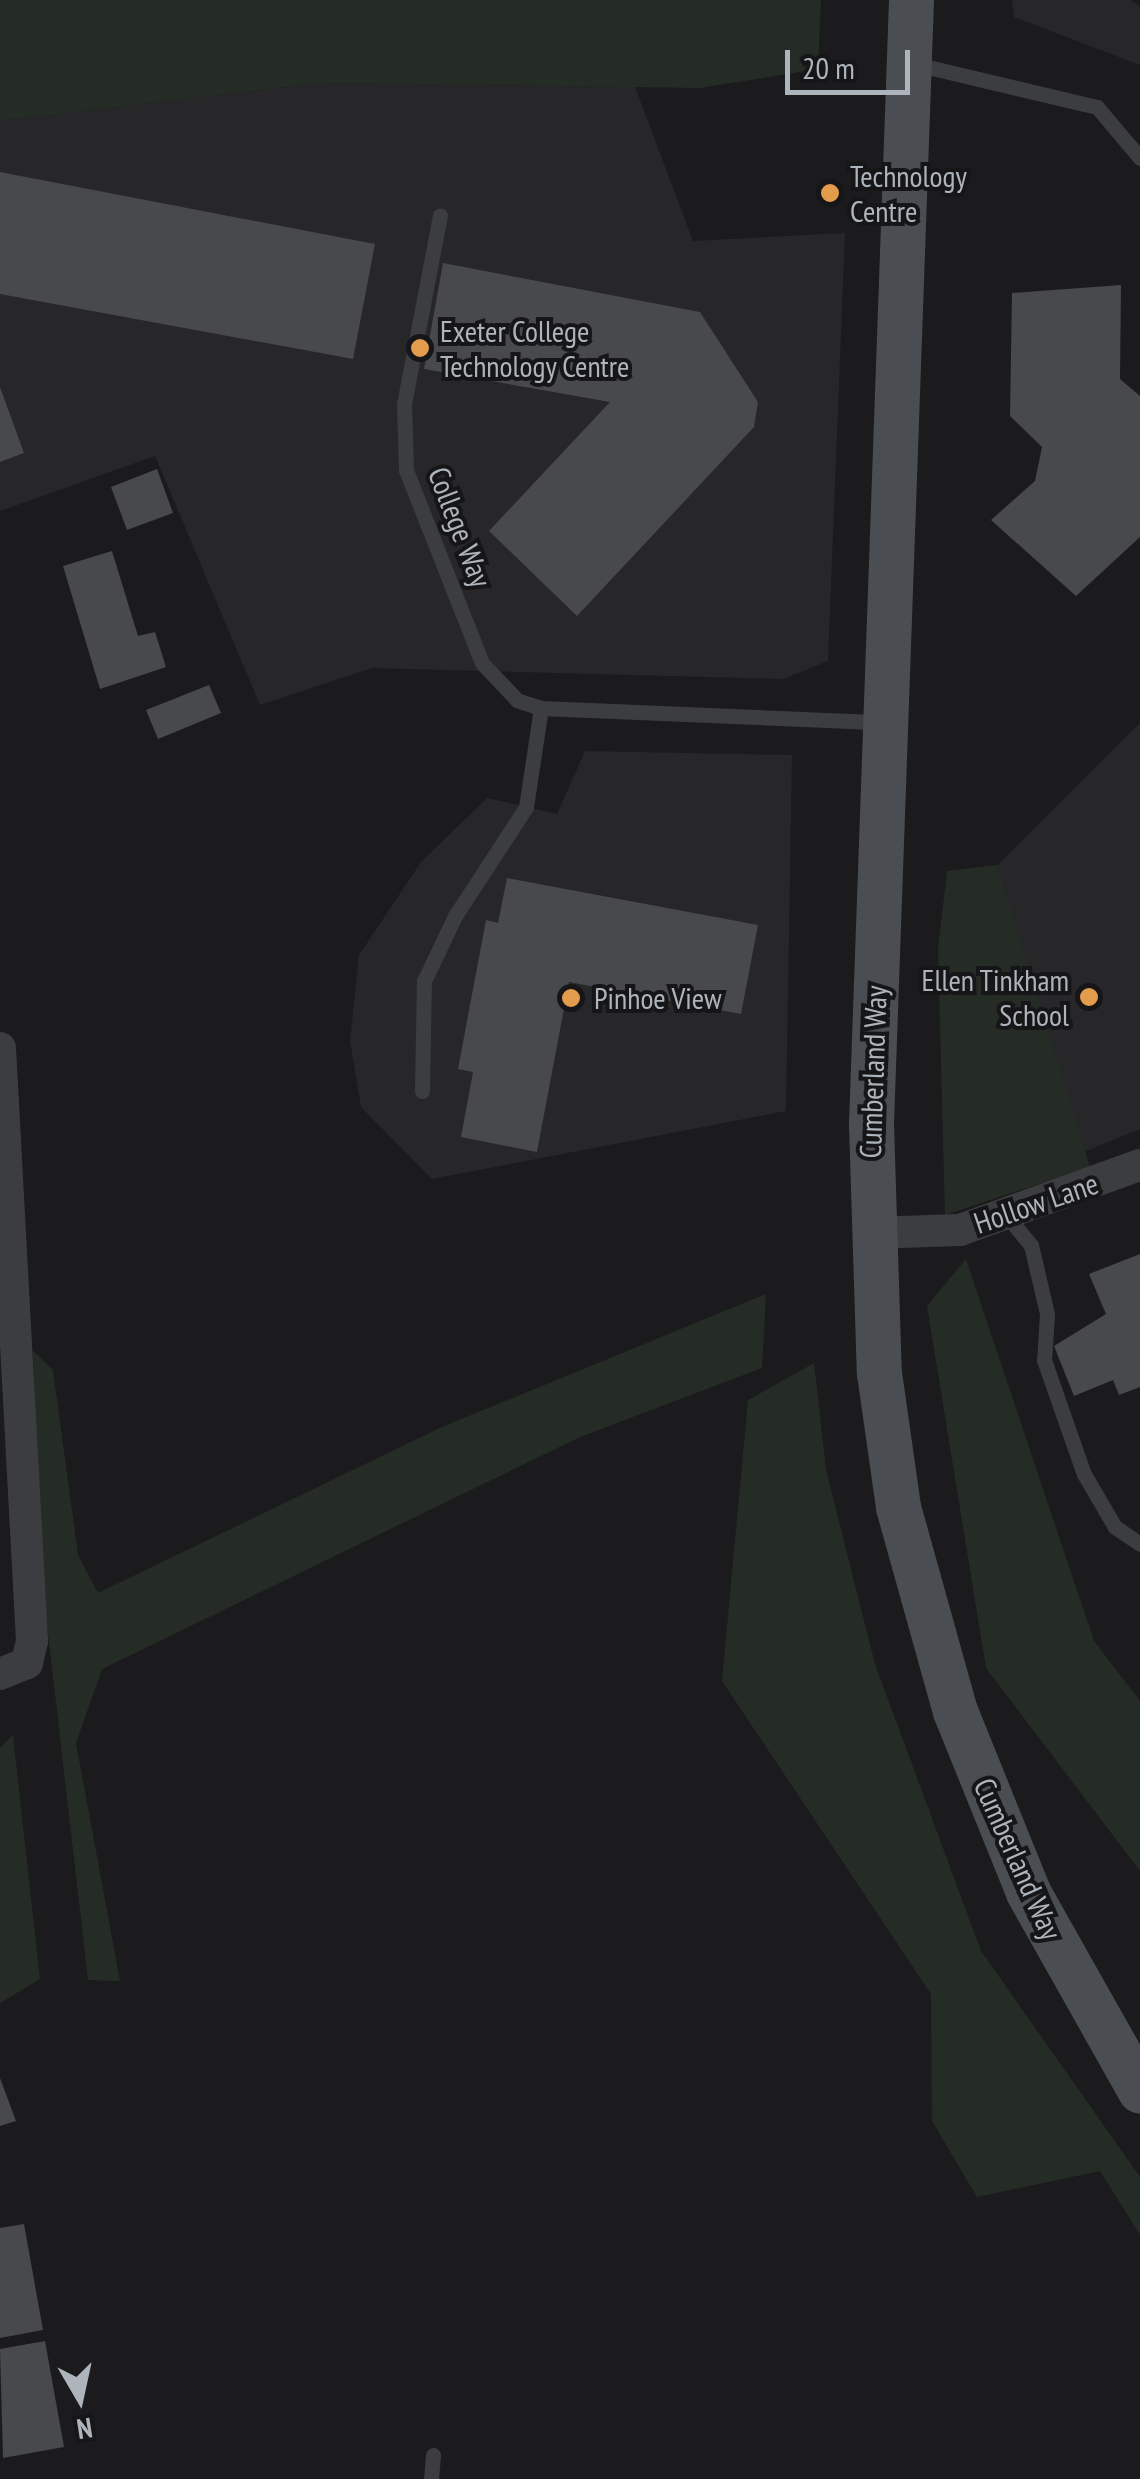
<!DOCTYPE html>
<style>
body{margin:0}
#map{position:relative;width:1140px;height:2479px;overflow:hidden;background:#1b1b1d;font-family:"PT Sans Narrow",sans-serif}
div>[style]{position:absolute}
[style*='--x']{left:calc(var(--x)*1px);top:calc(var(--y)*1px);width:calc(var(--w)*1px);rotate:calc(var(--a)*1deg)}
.built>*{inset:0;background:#272729}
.green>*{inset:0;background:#252c25}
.building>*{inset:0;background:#48494c}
.service>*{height:15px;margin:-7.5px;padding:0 7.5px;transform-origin:7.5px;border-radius:7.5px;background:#3c3d41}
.minor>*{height:32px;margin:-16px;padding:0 16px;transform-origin:16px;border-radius:16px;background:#3c3d41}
.secondary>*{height:45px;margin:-22.5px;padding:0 22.5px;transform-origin:22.5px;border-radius:22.5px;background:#4a4d51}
.dots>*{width:28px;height:28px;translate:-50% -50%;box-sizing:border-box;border:5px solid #161618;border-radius:50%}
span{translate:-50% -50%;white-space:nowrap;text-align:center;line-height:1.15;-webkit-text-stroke:8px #161618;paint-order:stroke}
.poi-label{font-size:30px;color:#aeb4bb}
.left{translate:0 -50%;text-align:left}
.right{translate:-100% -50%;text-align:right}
.street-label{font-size:30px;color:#aeb4bb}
.north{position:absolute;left:30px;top:2349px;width:100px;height:100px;-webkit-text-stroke:8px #161618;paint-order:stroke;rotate:171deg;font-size:28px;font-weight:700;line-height:40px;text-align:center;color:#aeb4bb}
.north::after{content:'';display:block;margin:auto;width:35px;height:45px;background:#aeb4bb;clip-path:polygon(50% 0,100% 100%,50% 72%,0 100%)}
.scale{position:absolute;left:785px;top:50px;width:125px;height:45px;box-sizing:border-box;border:5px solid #aeb4bb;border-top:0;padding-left:12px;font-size:30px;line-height:35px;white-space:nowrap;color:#aeb4bb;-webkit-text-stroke:8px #161618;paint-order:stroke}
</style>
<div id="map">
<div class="built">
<div style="clip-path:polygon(1012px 0,1130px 0,1140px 6px,1140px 65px,1014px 17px)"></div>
<div style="clip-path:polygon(322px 83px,635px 87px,693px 241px,845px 233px,828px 661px,783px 679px,372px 668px,260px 705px,155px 456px,0 511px,0 121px)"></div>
<div style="clip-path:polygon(1140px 723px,1140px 1129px,1084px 1152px,997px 866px)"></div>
<div style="clip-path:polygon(585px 751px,792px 755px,786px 1111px,432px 1179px,361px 1107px,350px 1041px,359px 955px,421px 862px,487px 798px,557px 814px)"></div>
</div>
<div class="green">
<div style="clip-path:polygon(0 0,821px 0,818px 69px,700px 88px,322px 83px,0 121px)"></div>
<div style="clip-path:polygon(997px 865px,1090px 1167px,945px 1215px,938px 948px,947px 871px)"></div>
<div style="clip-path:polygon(966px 1259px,1094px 1641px,1140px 1701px,1140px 1871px,986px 1668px,927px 1306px)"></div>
<div style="clip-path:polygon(766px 1294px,762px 1368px,580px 1437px,102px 1669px,76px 1743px,120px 1981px,88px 1980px,40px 1564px,33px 1351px,53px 1370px,78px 1555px,98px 1593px,442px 1427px)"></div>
<div style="clip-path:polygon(814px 1363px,826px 1470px,875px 1664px,981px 1951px,1140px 2177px,1140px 2235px,1100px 2171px,977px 2197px,932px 2121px,931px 1994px,722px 1681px,748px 1400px)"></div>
<div style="clip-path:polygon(13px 1735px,40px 1979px,0 2003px,0 1748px)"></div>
</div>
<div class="building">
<div style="clip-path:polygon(0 172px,375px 244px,353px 359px,0 294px)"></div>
<div style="clip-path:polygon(443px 263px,700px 312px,758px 402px,754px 427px,577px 616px,489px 531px,610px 402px,424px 369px)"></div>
<div style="clip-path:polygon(1121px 285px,1120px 379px,1140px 396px,1140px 537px,1076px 596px,991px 520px,1035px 481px,1042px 447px,1010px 416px,1012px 293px)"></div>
<div style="clip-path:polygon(0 387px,24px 453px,0 462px)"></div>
<div style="clip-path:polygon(157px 469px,173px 513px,127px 530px,111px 487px)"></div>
<div style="clip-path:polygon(112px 551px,138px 636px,155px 632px,166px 667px,100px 689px,63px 566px)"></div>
<div style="clip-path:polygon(209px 685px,221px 713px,158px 739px,146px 710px)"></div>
<div style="clip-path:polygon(507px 878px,758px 925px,741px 1014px,569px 982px,537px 1152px,461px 1137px,473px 1072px,458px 1069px,486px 920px,498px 923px)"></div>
<div style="clip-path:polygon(1140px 1254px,1140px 1387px,1119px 1395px,1113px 1380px,1074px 1396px,1054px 1346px,1106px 1314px,1089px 1274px)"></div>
<div style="clip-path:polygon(0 2078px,16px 2121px,0 2126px)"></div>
<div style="clip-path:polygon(24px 2224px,43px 2330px,0 2338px,0 2228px)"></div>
<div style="clip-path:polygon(45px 2341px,64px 2447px,3px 2458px,0 2349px)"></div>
</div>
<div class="service">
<div style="--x:911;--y:63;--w:191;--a:13.3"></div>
<div style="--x:1097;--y:107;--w:67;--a:49.9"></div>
<div style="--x:541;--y:708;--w:339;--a:2.4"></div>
<div style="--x:422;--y:1091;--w:110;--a:-89"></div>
<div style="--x:424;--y:981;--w:72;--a:-64.5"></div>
<div style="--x:455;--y:916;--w:130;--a:-56.9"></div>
<div style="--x:526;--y:807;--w:100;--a:-81.4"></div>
<div style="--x:541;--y:708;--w:25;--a:-162"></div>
<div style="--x:517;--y:700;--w:51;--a:-133.4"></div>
<div style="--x:482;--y:663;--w:207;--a:-111.5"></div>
<div style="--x:406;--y:470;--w:66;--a:-91.7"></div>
<div style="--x:404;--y:404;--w:192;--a:-79.2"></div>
<div style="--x:1008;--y:1217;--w:36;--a:51"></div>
<div style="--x:1031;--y:1245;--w:71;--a:76.9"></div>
<div style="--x:1047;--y:1314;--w:46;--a:93.7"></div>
<div style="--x:1044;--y:1360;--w:121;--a:70.7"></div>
<div style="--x:1084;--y:1474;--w:61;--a:59.7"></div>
<div style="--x:1115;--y:1527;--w:30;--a:34"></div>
<div style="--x:431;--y:2479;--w:24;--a:-85"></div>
</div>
<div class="minor">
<div style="--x:0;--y:1048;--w:594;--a:86.91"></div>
<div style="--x:32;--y:1641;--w:23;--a:103"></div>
<div style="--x:27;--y:1663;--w:29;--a:158"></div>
<div style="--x:869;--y:1233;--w:91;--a:-1.9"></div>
<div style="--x:960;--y:1230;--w:191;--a:-19.9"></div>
</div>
<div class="secondary">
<div style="--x:911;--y:0;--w:1125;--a:92.04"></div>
<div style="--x:871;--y:1124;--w:249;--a:88.2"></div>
<div style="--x:879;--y:1373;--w:135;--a:81.9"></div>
<div style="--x:898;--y:1507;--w:212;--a:74.4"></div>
<div style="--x:955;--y:1711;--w:195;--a:68"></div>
<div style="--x:1028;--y:1892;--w:228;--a:60.6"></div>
</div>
<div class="dots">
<div style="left:830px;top:193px;background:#e39c4c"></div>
<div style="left:420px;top:348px;background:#e39c4c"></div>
<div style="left:1089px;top:997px;background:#e39c4c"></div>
<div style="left:571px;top:998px;background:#e39c4c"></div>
</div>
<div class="poi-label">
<span class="left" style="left:850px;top:193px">Technology<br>Centre</span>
<span class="left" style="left:440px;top:348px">Exeter College<br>Technology Centre</span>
<span class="right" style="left:1069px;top:997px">Ellen Tinkham<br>School</span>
<span class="left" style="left:594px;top:998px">Pinhoe View</span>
</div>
<div class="street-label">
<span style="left:460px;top:527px;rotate:69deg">College Way</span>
<span style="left:873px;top:1072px;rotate:-88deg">Cumberland Way</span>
<span style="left:1036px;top:1203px;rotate:-19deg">Hollow Lane</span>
<span style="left:1018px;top:1859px;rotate:66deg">Cumberland Way</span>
</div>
<div class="north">N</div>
<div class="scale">20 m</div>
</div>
